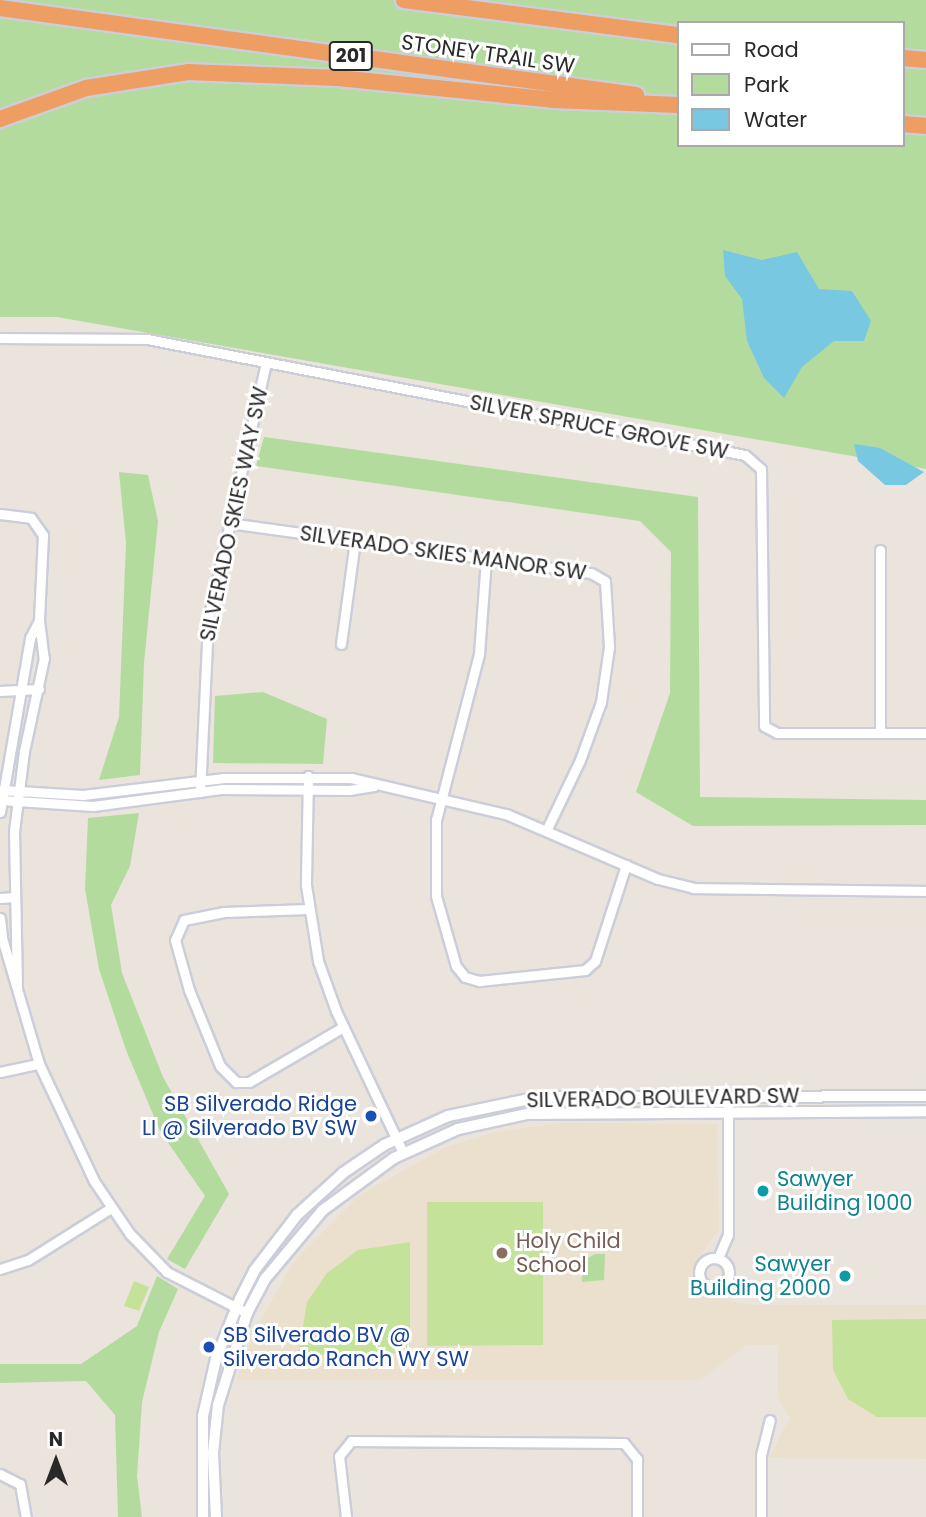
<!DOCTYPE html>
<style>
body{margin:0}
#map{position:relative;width:926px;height:1517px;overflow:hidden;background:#eae4dc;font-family:Poppins,sans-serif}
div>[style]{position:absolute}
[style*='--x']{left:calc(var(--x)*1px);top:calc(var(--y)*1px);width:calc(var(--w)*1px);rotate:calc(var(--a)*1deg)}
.education>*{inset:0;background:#eae0cd}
.green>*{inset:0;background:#b4db9e}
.pitch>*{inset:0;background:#c5e29a}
.water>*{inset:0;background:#79c8e2}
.roads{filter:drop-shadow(2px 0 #cbced9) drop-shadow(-2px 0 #cbced9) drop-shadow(0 2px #cbced9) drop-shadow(0 -2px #cbced9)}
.minor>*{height:9px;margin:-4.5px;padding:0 4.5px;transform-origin:4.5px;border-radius:4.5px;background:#fff}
.minor>.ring{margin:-4.5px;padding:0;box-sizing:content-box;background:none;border:9px solid #fff;border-radius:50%}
.tertiary>*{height:10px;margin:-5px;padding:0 5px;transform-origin:5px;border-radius:5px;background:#fff}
.motorway>*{height:16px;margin:-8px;padding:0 8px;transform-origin:8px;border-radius:8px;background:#ee9d63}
.dots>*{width:19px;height:19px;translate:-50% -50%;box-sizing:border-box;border:4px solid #fff;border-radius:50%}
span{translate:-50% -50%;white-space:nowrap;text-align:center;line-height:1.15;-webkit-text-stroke:6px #fff;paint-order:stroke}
.shield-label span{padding:2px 5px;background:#fff;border:2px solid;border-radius:5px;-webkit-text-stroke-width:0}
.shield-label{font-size:19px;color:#292929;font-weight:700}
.street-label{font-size:21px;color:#292929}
.transit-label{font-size:21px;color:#164399}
.right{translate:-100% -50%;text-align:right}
.left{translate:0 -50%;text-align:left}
.culture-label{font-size:21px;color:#0d838f}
.education-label{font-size:21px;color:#785e54}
.legend{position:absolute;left:677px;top:21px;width:228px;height:126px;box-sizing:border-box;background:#fff;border:2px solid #a9a9a9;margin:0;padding:9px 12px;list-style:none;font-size:21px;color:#292929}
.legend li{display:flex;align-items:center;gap:14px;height:35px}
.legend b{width:35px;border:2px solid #a9a9a9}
.north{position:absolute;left:21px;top:1426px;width:70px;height:70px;-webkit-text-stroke:5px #fff;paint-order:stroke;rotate:0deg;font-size:19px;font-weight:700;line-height:28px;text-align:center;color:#292929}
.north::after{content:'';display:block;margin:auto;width:24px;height:32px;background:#292929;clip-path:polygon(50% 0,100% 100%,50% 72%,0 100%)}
</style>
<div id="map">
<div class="education">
<div style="clip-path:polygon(562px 1123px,717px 1124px,719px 1229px,695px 1263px,694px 1280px,710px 1296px,751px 1305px,926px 1305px,926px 1459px,769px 1458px,790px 1418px,778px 1399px,778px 1345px,747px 1345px,700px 1380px,237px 1380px,254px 1332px,294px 1261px,360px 1195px,446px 1147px,495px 1132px)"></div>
</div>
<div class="green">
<div style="clip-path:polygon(evenodd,0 0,926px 0,926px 469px,57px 317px,0 317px,0 0,679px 23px,903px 23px,903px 145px,679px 145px,679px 23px)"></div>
<div style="clip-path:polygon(264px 437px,698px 497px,700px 797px,926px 800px,926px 825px,693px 826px,636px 792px,670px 693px,671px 552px,640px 521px,256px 466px)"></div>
<div style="clip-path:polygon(119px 472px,148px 475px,158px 521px,144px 663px,140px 775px,99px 780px,119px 717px,126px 543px)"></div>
<div style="clip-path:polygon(263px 692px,327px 719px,323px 764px,213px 763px,215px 696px)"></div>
<div style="clip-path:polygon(139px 813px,130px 866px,111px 905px,122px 973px,163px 1077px,229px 1194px,185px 1269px,167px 1259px,205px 1196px,160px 1131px,126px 1050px,99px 969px,85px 889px,88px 818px)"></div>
<div style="clip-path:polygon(595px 1254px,605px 1254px,604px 1280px,582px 1282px,583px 1261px)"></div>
<div style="clip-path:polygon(157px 1276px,178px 1289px,159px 1332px,142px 1402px,137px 1476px,142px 1517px,118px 1517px,115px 1415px,86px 1381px,0 1383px,0 1364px,81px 1364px,137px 1326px)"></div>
</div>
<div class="pitch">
<div style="clip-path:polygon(427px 1202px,543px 1202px,543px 1345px,427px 1346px)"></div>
<div style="clip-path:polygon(410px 1242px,410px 1347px,403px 1353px,298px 1355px,307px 1302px,327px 1273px,358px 1250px)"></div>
<div style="clip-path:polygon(134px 1281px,149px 1287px,139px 1311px,124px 1306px)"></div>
<div style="clip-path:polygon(926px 1319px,926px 1417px,877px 1417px,848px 1399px,833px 1370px,832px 1320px)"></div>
</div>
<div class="water">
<div style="clip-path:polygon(723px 250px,762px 260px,797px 252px,819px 289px,852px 291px,871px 321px,864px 341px,834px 341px,802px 367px,784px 398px,764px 378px,747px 341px,742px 299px,725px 276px)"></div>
<div style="clip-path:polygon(854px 444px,880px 448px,924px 472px,906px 485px,885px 485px,858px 461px)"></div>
</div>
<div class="roads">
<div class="minor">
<div style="--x:0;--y:338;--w:147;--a:0.4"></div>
<div style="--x:147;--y:339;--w:609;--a:10.98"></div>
<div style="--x:745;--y:455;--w:21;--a:41"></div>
<div style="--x:761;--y:469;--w:257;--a:89.3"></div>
<div style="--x:764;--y:726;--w:15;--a:28"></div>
<div style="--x:777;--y:733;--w:149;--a:0"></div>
<div style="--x:0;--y:514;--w:31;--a:7"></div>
<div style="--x:31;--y:518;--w:21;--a:55"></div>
<div style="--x:43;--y:535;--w:85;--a:92.7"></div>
<div style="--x:39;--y:620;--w:38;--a:83"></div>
<div style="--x:44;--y:658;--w:95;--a:102.1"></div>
<div style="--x:24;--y:751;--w:81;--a:97.1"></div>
<div style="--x:14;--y:831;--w:156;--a:88.9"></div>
<div style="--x:229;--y:523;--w:365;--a:7.9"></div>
<div style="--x:591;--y:573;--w:16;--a:30"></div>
<div style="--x:605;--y:581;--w:66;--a:86.5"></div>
<div style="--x:609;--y:647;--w:56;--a:98.3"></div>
<div style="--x:601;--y:702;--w:62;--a:109.9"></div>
<div style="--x:580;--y:760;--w:76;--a:115.6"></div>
<div style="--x:486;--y:559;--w:95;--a:94.2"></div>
<div style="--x:479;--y:654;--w:171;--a:104.5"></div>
<div style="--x:436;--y:820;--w:76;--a:90"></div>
<div style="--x:436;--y:896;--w:73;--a:74.1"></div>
<div style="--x:456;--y:966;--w:14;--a:51"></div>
<div style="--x:465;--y:977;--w:15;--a:16"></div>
<div style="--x:479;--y:981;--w:107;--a:-5.9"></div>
<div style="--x:585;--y:970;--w:13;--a:-42"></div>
<div style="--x:595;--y:961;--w:101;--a:-72.1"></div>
<div style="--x:341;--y:644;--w:104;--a:-82.3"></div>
<div style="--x:0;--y:691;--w:39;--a:-3"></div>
<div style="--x:880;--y:733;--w:183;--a:-90"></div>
<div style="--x:308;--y:776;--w:109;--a:91.1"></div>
<div style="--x:306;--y:885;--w:77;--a:81"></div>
<div style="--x:318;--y:961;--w:53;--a:70.2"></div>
<div style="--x:336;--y:1011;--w:157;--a:64.7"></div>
<div style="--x:2;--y:790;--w:81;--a:3.5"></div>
<div style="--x:83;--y:795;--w:142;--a:-6.9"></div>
<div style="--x:224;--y:778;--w:127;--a:0"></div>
<div style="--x:351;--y:778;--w:159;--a:13.1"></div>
<div style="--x:506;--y:814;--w:165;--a:23.2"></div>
<div style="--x:658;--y:879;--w:36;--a:14"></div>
<div style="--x:693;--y:888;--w:233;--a:0.7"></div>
<div style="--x:200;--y:792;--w:172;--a:-87.3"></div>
<div style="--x:208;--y:620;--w:263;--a:-77.3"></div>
<div style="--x:1;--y:800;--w:92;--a:3.7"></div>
<div style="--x:93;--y:806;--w:131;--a:-7.5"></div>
<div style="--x:223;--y:789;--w:126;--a:0.5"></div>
<div style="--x:349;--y:790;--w:25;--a:-9"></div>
<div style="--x:0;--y:812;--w:177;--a:-80.2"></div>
<div style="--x:30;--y:638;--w:20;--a:-63"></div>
<div style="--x:0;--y:898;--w:15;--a:-4"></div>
<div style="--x:308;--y:909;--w:84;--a:178"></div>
<div style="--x:224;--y:912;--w:41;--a:168.7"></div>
<div style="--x:184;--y:920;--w:22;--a:114"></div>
<div style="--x:175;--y:940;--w:52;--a:74.4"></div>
<div style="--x:189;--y:990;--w:82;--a:67.8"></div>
<div style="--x:220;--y:1066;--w:23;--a:45"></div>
<div style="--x:236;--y:1082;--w:13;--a:0"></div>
<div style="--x:249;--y:1082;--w:109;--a:-30.3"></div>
<div style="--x:0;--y:918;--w:20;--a:84"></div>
<div style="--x:2;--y:938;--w:131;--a:73.6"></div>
<div style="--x:39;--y:1064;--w:129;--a:64.8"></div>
<div style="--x:94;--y:1181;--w:64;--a:55.8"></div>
<div style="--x:130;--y:1234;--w:53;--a:45.8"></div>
<div style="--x:167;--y:1272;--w:90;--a:27.1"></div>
<div style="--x:0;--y:1072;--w:40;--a:-12"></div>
<div style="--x:718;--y:1258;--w:25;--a:-67"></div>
<div style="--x:728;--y:1235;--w:139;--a:-90"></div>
<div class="ring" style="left:699px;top:1258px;width:21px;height:21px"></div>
<div style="--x:0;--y:1269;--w:29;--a:-18"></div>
<div style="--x:28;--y:1260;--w:98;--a:-32.1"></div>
<div style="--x:0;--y:1474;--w:22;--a:27"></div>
<div style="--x:20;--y:1484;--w:34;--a:80"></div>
<div style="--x:346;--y:1517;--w:61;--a:-96.5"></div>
<div style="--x:339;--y:1456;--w:19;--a:-51"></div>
<div style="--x:351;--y:1441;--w:273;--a:0.4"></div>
<div style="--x:624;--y:1443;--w:21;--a:51"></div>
<div style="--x:637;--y:1459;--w:58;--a:90"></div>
<div style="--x:761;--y:1517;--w:62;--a:-90"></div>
<div style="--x:761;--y:1455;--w:36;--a:-76"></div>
</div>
<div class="tertiary">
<div style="--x:203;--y:1517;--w:101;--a:-90"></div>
<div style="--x:203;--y:1416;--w:58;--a:-77.2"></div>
<div style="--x:216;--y:1359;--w:65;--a:-68.2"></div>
<div style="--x:240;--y:1299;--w:31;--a:-63"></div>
<div style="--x:254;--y:1271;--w:71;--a:-52.5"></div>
<div style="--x:297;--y:1215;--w:62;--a:-42.4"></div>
<div style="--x:343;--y:1173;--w:50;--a:-34.3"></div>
<div style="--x:384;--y:1145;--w:70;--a:-24.4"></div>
<div style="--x:448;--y:1116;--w:93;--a:-11.8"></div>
<div style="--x:539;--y:1097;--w:387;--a:-0.1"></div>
<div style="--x:216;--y:1517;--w:64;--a:-92.7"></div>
<div style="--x:213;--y:1453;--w:48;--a:-84.1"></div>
<div style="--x:218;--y:1405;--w:96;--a:-72.5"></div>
<div style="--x:247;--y:1313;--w:38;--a:-62"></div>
<div style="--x:265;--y:1279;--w:90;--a:-50"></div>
<div style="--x:323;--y:1210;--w:88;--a:-36.2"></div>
<div style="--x:394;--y:1158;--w:70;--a:-24.4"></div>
<div style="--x:458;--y:1129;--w:71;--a:-12.3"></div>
<div style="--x:527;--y:1114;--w:399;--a:-0.4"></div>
</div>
<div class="motorway">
<div style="--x:404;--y:0;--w:277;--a:7.3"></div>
<div style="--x:0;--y:8;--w:642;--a:7.79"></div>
<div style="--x:903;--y:58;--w:23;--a:5"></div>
<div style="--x:0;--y:119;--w:91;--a:-19.8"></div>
<div style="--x:86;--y:88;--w:103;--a:-8.9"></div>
<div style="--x:188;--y:72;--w:150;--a:2.3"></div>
<div style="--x:338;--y:78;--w:216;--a:5.8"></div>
<div style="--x:553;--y:100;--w:126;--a:2.3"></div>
<div style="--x:903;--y:124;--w:23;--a:5"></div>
</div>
</div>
<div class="dots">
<div style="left:371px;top:1116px;background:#1a4fb4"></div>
<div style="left:763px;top:1191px;background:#0f9aa8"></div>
<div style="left:502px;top:1253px;background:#8d6e63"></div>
<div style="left:845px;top:1276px;background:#0f9aa8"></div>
<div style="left:209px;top:1347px;background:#1a4fb4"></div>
</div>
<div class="shield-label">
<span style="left:351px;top:56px">201</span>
</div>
<div class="street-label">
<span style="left:488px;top:54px;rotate:8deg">STONEY TRAIL SW</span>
<span style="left:599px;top:427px;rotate:11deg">SILVER SPRUCE GROVE SW</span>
<span style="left:234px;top:514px;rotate:-78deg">SILVERADO SKIES WAY SW</span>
<span style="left:443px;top:553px;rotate:8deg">SILVERADO SKIES MANOR SW</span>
<span style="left:663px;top:1098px;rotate:-1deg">SILVERADO BOULEVARD SW</span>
</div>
<div class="transit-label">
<span class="right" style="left:357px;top:1116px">SB Silverado Ridge<br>LI @ Silverado BV SW</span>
<span class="left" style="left:223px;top:1347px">SB Silverado BV @<br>Silverado Ranch WY SW</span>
</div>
<div class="culture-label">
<span class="left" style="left:777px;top:1191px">Sawyer<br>Building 1000</span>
<span class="right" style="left:831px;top:1276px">Sawyer<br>Building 2000</span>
</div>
<div class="education-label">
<span class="left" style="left:516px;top:1253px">Holy Child<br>School</span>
</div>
<ul class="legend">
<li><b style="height:9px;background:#fff"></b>Road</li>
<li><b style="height:19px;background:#b4db9e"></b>Park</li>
<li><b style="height:19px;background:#79c8e2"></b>Water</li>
</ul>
<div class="north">N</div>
</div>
